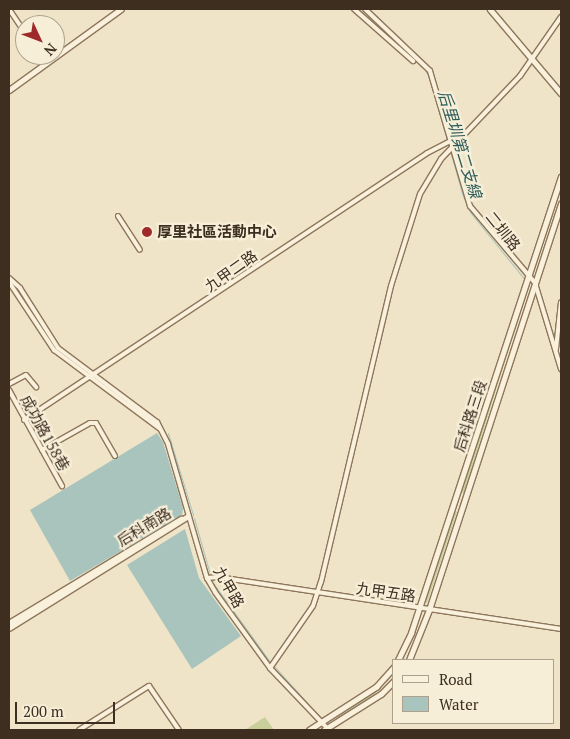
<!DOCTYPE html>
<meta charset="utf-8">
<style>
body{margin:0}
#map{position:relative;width:570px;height:739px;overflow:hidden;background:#f0e4c8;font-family:"PT Serif","Noto Sans TC",serif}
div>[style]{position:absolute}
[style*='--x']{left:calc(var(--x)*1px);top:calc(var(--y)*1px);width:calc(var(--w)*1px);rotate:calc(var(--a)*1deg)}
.green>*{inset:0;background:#c9cf9b}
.water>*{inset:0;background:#a9c4bc}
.stream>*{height:1px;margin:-0.5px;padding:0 0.5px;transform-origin:0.5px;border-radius:0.5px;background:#a9c4bc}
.roads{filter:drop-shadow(1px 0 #8d765c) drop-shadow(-1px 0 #8d765c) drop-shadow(0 1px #8d765c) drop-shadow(0 -1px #8d765c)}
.minor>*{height:4px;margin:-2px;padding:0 2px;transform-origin:2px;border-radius:2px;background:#faf1dc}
.tertiary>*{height:4.5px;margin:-2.25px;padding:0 2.25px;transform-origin:2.25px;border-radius:2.25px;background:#faf1dc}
.secondary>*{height:5px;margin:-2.5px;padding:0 2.5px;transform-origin:2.5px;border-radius:2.5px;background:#faf1dc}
.dots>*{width:14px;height:14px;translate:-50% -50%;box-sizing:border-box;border:2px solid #f7eed8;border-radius:50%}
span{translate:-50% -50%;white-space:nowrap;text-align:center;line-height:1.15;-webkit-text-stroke:4.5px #f7eed8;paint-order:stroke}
.street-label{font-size:15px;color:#3d2e20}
.poi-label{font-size:15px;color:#3d2e20;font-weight:700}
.left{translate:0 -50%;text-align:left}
.water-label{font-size:16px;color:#2f5d5a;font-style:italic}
.frame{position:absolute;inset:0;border:10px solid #3d2e20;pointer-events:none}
.legend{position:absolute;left:392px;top:659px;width:162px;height:65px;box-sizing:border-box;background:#f7eed8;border:1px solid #ada18e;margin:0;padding:6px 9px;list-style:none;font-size:15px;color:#3d2e20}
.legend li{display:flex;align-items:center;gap:10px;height:25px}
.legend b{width:25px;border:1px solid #ada18e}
.north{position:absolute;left:15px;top:15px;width:50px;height:50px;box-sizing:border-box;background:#f7eed8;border:1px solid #ada18e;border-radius:50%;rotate:133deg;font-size:14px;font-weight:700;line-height:20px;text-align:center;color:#3d2e20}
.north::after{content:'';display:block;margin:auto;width:18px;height:22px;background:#9e2a2b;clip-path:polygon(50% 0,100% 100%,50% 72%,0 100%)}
.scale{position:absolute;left:15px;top:702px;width:100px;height:22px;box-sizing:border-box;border:2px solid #3d2e20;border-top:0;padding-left:6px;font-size:15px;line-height:18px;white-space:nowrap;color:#3d2e20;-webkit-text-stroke:4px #f7eed8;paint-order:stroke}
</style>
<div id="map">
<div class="green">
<div style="clip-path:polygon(526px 293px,464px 493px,459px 492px)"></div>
<div style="clip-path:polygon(453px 511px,457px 512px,427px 603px,424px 602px)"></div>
<div style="clip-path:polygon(394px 672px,374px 695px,339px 718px,337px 716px,371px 693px)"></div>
<div style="clip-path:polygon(265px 717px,274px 730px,245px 730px)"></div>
</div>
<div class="water">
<div style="clip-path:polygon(157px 433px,163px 442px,183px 508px,182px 515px,70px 581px,30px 510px)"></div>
<div style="clip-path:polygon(185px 529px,199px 578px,241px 636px,192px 669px,127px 565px)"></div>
</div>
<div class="stream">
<div style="--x:362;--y:9;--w:13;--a:42"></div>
<div style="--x:424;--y:68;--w:10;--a:61"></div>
<div style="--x:429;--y:77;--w:124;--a:74.1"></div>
<div style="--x:463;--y:196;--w:17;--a:66"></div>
<div style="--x:470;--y:212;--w:89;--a:50.9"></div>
<div style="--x:13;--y:285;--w:13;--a:48"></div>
<div style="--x:535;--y:292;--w:89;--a:73"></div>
<div style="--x:23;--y:298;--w:19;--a:58"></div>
<div style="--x:168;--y:433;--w:86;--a:73"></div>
<div style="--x:194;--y:518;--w:58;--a:74.1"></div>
<div style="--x:213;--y:583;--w:99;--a:54.1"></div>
<div style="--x:275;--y:667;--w:66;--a:48.1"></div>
</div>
<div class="roads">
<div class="minor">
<div style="--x:9;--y:9;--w:29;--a:56"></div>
<div style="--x:354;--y:9;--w:79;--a:41.4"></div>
<div style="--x:365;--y:9;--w:90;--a:43.6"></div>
<div style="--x:430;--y:71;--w:141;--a:73.5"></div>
<div style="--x:470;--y:206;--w:101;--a:49.8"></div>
<div style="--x:535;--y:283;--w:90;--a:73.2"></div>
<div style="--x:40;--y:55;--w:10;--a:53"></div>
<div style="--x:118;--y:216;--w:40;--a:57.1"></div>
<div style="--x:9;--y:278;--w:15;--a:42"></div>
<div style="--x:20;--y:288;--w:71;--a:57.7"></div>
<div style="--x:58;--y:348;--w:124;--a:36.8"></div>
<div style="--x:157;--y:422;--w:25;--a:63"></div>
<div style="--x:168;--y:444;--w:140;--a:73.8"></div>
<div style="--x:207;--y:578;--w:16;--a:60"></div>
<div style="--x:215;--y:592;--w:94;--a:54.1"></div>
<div style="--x:270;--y:668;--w:86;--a:46.4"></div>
<div style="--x:9;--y:282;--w:82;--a:56.5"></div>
<div style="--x:54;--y:350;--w:131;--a:36.6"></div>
<div style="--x:556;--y:349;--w:47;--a:-83.9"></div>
<div style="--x:9;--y:384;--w:19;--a:-28"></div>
<div style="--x:26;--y:375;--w:16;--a:50"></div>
<div style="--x:9;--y:390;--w:110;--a:61.1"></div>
<div style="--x:24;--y:420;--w:483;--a:-33.5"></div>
<div style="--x:427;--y:153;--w:27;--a:-27"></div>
<div style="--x:42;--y:450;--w:55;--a:-29.4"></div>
<div style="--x:90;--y:423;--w:6;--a:0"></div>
<div style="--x:96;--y:423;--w:38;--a:60"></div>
<div style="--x:207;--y:578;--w:11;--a:-5"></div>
<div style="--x:218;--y:577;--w:347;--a:8.6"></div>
<div style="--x:270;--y:668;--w:75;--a:-55.3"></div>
<div style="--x:313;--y:606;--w:25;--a:-72"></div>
<div style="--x:321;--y:582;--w:304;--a:-76.7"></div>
<div style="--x:391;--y:286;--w:96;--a:-72.5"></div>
<div style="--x:420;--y:194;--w:41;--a:-59"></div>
<div style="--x:441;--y:159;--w:115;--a:-46.4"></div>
<div style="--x:520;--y:76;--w:72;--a:-55.2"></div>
<div style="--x:79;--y:730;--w:83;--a:-32.2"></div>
<div style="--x:149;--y:686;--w:53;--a:55.7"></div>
</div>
<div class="tertiary">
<div style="--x:490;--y:9;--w:110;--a:49.8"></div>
<div style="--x:9;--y:623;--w:201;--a:-31.2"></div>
<div style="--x:9;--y:628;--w:211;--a:-32"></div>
<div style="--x:398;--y:660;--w:30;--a:-64"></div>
<div style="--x:411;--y:633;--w:480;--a:-71.8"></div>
<div style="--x:409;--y:660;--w:54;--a:-68.2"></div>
<div style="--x:429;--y:610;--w:427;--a:-72"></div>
<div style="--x:309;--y:730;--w:80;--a:-32.7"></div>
<div style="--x:376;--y:687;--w:27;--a:-48"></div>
<div style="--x:324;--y:730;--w:67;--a:-32.3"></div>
<div style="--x:381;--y:694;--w:18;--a:-45"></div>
</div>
<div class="secondary">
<div style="--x:9;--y:90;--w:138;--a:-35.9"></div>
</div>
</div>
<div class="dots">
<div style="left:147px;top:232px;background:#9e2a2b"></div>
</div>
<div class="street-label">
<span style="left:503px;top:231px;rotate:51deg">二圳路</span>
<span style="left:231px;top:271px;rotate:-35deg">九甲二路</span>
<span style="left:470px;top:416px;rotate:-72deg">后科路三段</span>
<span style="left:45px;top:433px;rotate:61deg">成功路158巷</span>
<span style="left:144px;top:527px;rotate:-31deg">后科南路</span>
<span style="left:229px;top:587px;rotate:60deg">九甲路</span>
<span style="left:386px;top:592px;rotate:8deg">九甲五路</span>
</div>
<div class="poi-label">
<span class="left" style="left:157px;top:232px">厚里社區活動中心</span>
</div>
<div class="water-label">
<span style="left:460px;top:144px;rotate:73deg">后里圳第二支線</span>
</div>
<div class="frame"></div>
<ul class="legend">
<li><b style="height:6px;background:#faf1dc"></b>Road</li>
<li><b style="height:14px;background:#a9c4bc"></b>Water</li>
</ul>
<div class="north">N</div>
<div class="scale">200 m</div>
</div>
